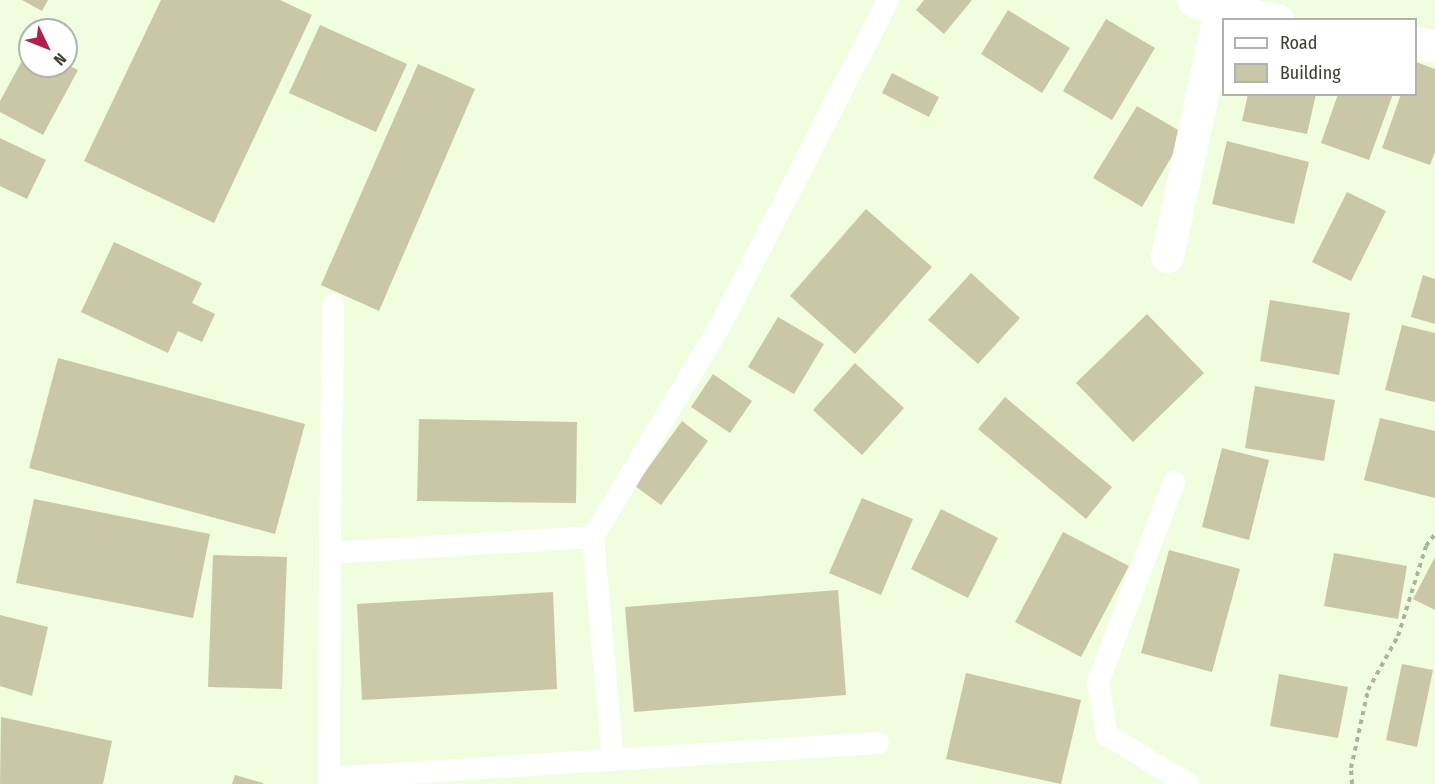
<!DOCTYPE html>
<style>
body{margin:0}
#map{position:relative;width:1435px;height:784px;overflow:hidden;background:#f0fdde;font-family:"Fira Sans Condensed",sans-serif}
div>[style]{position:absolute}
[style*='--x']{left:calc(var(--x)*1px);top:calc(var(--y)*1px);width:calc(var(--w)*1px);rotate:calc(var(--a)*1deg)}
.building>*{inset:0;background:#cac7a7}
.path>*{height:4px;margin-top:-2px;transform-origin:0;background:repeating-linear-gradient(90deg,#aab49c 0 4.5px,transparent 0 9px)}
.lane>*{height:22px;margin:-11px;padding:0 11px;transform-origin:11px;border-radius:11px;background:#fff}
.street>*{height:33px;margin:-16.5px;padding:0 16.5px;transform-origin:16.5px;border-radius:16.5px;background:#fff}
span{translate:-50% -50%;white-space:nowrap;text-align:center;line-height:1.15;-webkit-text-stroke:4.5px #fff;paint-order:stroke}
.legend{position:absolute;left:1222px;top:18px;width:195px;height:78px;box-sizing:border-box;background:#fff;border:2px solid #b0b2ad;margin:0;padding:8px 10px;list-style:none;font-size:18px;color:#3a3f33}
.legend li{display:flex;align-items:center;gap:12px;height:30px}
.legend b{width:30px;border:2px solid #b0b2ad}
.north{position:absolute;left:18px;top:18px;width:60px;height:60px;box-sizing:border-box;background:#fff;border:2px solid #b0b2ad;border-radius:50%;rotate:133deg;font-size:16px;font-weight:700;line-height:24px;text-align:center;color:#3a3f33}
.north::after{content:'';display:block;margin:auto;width:21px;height:27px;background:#b2214e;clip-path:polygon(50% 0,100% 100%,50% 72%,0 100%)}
</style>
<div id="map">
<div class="building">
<div style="clip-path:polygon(22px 0,48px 0,42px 11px)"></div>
<div style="clip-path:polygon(161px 0,280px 0,312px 15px,214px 223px,84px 161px)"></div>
<div style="clip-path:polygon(924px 0,972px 0,944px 34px,916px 10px)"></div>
<div style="clip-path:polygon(1008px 10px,1070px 48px,1042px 93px,981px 54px)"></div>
<div style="clip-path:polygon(1106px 19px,1155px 48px,1112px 120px,1063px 91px)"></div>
<div style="clip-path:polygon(320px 25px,407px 64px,376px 132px,289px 93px)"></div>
<div style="clip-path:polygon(30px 46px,30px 66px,66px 66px,66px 64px,78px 70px,43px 135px,0 112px,0 101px)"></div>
<div style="clip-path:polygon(1416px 62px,1435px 69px,1435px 152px,1430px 165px,1382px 148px,1401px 94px,1416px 94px)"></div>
<div style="clip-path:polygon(418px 64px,475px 89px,379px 311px,321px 285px)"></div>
<div style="clip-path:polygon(892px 73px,939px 97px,929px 117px,882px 93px)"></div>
<div style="clip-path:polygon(1248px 94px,1316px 94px,1307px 134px,1242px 121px)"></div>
<div style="clip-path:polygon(1338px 94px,1393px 94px,1369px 160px,1321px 143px)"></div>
<div style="clip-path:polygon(1137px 106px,1185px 134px,1142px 207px,1093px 178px)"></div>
<div style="clip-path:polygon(0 138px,46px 160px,27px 199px,0 186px)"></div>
<div style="clip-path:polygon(1227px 141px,1309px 162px,1294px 224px,1212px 204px)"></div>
<div style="clip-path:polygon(1347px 192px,1386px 211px,1351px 281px,1312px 262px)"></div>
<div style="clip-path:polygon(866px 209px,932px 267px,855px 354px,790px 296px)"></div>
<div style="clip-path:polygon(114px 242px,202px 283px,192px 303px,215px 314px,202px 342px,178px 331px,168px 353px,81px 312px)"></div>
<div style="clip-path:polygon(971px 273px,1020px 318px,978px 364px,928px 320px)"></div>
<div style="clip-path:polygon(1423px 275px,1435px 279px,1435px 324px,1411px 317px)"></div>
<div style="clip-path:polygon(1270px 300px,1350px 313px,1339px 375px,1260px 361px)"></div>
<div style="clip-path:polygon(1147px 314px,1204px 373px,1133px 442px,1076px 383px)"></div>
<div style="clip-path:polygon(778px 317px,824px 344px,794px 394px,748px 367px)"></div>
<div style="clip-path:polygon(1402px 325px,1435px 333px,1435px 402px,1385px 390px)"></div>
<div style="clip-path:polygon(58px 358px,305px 424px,275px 534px,29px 468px)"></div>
<div style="clip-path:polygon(855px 363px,904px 408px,862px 455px,813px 410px)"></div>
<div style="clip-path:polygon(713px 374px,752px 401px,730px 433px,691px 407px)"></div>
<div style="clip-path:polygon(1255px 386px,1335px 400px,1324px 461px,1245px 448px)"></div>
<div style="clip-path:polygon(1005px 397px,1112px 487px,1086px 519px,978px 429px)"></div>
<div style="clip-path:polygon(1380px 418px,1435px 431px,1435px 498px,1364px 480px)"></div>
<div style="clip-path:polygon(419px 419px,577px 422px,576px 503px,417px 501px)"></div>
<div style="clip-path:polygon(682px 421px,708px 441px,661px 505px,635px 486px)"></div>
<div style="clip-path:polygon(1222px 448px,1269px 460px,1249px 540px,1202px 527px)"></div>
<div style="clip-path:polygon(862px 498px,913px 519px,881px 595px,829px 573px)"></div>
<div style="clip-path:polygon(34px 499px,210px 534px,193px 618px,16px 583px)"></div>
<div style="clip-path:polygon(941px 509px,998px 538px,968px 598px,911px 569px)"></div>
<div style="clip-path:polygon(1063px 532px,1129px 566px,1081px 657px,1015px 622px)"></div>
<div style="clip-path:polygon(1169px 550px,1240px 569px,1212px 672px,1141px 653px)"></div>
<div style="clip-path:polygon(1334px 553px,1407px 566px,1398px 619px,1324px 606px)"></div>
<div style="clip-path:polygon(213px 555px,287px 557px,282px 689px,208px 687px)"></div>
<div style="clip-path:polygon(1435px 557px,1435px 610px,1413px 599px)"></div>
<div style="clip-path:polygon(838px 590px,846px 695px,634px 712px,625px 607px)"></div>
<div style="clip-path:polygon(553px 592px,557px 689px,362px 700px,357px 604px)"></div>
<div style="clip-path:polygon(0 615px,48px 627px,32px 696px,0 686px)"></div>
<div style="clip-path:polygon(1402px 664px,1433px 670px,1417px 747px,1386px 740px)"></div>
<div style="clip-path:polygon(966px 673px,1081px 700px,1061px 784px,946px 759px)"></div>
<div style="clip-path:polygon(1279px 674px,1348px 687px,1338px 738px,1270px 726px)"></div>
<div style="clip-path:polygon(1px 717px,112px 741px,103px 784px,0 784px)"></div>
<div style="clip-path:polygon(235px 775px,263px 783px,263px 784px,232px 784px)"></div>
</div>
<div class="path">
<div style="--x:1352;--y:784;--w:16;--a:-94"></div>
<div style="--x:1351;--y:768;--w:80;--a:-77.7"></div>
<div style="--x:1368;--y:690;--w:62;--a:-60.9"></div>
<div style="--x:1398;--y:636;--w:94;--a:-72.7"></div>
<div style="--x:1426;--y:546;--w:15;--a:-53"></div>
</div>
<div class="lane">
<div style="--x:1174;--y:482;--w:214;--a:110.8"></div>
<div style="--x:1098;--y:682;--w:54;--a:80.4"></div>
<div style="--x:1107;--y:735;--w:95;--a:31.2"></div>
<div style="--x:593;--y:537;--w:224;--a:84.9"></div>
<div style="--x:330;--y:553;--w:248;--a:-89.3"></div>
<div style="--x:329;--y:778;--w:550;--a:-3.65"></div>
<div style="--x:329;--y:784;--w:231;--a:-89.8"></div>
<div style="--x:330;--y:553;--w:263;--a:-3.5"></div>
<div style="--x:593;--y:537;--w:246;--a:-59"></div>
<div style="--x:720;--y:326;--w:367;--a:-62.7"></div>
</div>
<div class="street">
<div style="--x:1193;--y:0;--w:29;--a:20"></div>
<div style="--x:1220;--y:10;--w:58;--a:10"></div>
<div style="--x:1416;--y:43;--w:19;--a:9"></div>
<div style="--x:1167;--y:256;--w:252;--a:-77.8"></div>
</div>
<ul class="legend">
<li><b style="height:8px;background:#fff"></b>Road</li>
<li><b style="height:16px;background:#cac7a7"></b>Building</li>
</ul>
<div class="north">N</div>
</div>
